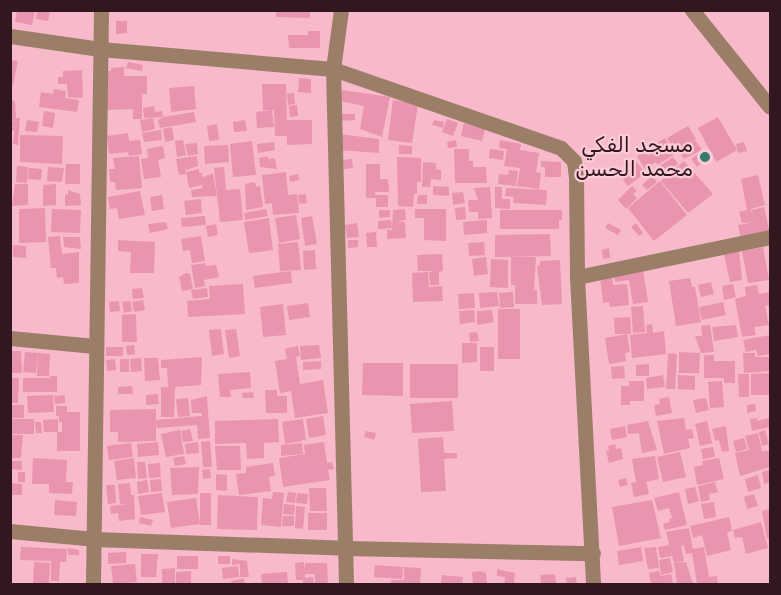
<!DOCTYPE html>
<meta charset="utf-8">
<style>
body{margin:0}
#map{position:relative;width:781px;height:595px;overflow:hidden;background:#f8b9cb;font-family:Rubik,Cairo,sans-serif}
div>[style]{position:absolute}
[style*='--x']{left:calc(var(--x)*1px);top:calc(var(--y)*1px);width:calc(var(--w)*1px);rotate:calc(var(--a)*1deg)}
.building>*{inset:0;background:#e995af}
.minor>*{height:15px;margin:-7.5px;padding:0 7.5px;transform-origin:7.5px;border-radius:7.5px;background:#9b7e68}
.dots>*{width:16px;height:16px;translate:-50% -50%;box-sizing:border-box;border:3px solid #fbcbd8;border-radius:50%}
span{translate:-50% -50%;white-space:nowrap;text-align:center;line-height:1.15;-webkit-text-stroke:4.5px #fbcbd8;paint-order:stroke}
.poi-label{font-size:21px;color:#331720}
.right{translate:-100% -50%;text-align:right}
.frame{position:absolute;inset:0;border:12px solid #331720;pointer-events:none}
</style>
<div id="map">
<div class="building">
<div style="clip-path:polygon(17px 10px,35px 10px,32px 25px,15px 22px)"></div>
<div style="clip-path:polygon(37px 10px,50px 10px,48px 21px,36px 19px)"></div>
<div style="clip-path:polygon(276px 10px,310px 10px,310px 18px,276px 17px)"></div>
<div style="clip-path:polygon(116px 21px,127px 21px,127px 33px,116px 34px)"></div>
<div style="clip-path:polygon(308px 31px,320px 31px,320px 48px,289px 48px,288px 35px,308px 35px)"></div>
<div style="clip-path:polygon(10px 60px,18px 61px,13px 85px,10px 85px)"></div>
<div style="clip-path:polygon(128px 62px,143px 65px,142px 71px,126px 68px)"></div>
<div style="clip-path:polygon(124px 67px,124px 76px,147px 76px,147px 94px,142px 94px,142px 119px,133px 119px,133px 109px,106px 110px,106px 71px,111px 71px,111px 68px)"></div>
<div style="clip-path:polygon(82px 70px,83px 98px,68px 97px,67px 84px,58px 84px,58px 77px,63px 77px,63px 71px)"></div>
<div style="clip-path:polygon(299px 78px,311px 79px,311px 93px,298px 92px)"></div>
<div style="clip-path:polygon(262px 84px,286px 84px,287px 120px,312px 120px,312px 144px,287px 145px,287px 136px,275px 136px,274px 110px,277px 110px,263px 110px)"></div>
<div style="clip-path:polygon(194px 86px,196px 109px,171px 112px,169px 88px)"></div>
<div style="clip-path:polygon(54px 89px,66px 91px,65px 98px,79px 100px,77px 112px,39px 107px,41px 92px,53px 94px)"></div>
<div style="clip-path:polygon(342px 90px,390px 97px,382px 137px,360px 129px,364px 106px,340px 101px)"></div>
<div style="clip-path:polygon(294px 93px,295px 104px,288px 105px,287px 94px)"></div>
<div style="clip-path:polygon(10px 100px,15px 101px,16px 118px,20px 118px,18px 145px,13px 144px,15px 125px,14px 131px,10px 130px,10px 121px,16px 120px,10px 120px)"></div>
<div style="clip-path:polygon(393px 100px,418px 104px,412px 143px,388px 140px)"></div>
<div style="clip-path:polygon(297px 105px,298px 116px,290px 117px,289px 106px)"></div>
<div style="clip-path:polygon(154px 106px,155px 112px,162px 111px,163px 117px,144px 118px,143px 108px)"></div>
<div style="clip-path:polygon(272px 110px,274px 127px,257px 128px,256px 112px)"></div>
<div style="clip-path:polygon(44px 111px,55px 113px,53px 128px,42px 126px)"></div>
<div style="clip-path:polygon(194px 112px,196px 122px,160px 128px,158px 120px,163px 117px)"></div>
<div style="clip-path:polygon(339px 114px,355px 114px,355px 120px,339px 121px)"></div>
<div style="clip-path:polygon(718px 117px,737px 150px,716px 162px,698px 128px)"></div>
<div style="clip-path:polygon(153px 118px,155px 129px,142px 132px,140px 120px)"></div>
<div style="clip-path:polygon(447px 119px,458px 123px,453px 136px,442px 132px)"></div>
<div style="clip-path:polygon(27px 120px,39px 122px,37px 132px,25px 131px)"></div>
<div style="clip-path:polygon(245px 120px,247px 131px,234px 132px,233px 122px)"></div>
<div style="clip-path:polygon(434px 120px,444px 122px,443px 128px,432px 125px)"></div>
<div style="clip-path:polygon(464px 123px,485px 129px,482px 141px,461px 136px)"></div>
<div style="clip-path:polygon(217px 124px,219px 140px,209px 141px,207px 126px)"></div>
<div style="clip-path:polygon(688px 126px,696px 139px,675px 152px,667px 138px)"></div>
<div style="clip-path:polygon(172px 127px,174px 140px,165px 142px,163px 129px)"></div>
<div style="clip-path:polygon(161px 130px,162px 140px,144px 142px,142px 133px)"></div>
<div style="clip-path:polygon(128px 133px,129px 141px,140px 140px,142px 154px,129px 156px,128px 152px,109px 154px,107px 136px)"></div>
<div style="clip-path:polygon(339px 134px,379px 139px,379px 153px,338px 150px)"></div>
<div style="clip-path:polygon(20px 135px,63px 136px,62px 164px,20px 162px)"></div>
<div style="clip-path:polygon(665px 138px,675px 154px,657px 165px,656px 162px,645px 169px,637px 156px)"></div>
<div style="clip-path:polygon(183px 140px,186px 155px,177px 157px,175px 141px)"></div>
<div style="clip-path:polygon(456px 140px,457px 147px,448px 148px,447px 142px)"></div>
<div style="clip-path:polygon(500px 140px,521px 144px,520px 150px,539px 153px,536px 172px,541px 173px,539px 189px,517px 186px,520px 168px,504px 166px,507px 149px,499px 148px)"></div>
<div style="clip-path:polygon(695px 140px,702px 150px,684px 159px,679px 152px)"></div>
<div style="clip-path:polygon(252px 141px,256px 175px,233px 177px,230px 144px)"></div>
<div style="clip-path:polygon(274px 142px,275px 150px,258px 153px,257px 144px)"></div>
<div style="clip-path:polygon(744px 142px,747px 151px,738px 153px,736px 144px)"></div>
<div style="clip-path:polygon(197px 143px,198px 154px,188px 156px,185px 144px)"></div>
<div style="clip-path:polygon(228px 145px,229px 162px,205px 164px,204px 146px)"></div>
<div style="clip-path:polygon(399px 145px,412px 146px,412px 154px,399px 154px)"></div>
<div style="clip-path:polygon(163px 146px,165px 158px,158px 160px,161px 177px,144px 179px,141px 159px,148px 158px,147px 149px)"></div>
<div style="clip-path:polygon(454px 149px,469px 149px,469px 161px,473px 161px,473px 167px,486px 167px,487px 183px,455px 183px)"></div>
<div style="clip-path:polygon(490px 149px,504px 151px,503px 160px,489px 158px)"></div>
<div style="clip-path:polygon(708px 151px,712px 160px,704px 163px,700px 154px)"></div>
<div style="clip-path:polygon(698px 154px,703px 162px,697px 167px,691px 159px)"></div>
<div style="clip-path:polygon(139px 156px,142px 188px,116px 190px,115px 182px,110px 182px,109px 169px,115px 169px,113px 158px)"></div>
<div style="clip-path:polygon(197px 156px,198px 166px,186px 170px,185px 167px,186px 174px,179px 175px,176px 159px)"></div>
<div style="clip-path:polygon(268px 156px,268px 159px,275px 158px,277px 169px,260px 167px,259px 158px)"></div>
<div style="clip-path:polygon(397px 157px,421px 158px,421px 182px,417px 182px,417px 194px,414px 194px,413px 207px,398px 206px)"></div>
<div style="clip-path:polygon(673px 157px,678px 164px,660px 176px,655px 169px)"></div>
<div style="clip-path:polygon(352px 159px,353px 168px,344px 169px,343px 160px)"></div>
<div style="clip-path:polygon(635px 160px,645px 173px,628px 186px,618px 173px)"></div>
<div style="clip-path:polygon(541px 161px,561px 162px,561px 177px,545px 177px,545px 167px,541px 167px)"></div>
<div style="clip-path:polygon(684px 161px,713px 194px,688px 213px,661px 181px)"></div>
<div style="clip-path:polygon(423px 162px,436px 163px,436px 169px,441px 170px,441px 180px,431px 179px,430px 187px,422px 187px)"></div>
<div style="clip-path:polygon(66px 164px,80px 164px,80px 184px,65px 184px)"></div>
<div style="clip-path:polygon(366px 164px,380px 164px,380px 179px,388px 179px,389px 192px,375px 192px,375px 195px,388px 195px,388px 207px,376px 207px,376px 198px,366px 198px)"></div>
<div style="clip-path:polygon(17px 166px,28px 167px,27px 183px,16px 182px)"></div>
<div style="clip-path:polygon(48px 167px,64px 168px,62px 182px,47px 181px)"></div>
<div style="clip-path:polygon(224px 167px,226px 190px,240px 189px,243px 220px,220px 222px,214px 168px)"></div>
<div style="clip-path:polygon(29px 168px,42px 169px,41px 180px,28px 179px)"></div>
<div style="clip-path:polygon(199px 169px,199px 173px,202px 173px,202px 185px,189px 188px,186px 172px)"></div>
<div style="clip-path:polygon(509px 170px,518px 171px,516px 186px,498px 184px,499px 174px,508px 175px)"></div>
<div style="clip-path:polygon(286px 172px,288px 195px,297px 194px,299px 213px,273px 215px,272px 203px,265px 204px,262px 175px)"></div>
<div style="clip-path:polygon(213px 173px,217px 196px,192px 197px,191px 190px,203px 188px,201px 178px)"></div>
<div style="clip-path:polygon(298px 174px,299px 180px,290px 182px,289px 176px)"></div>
<div style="clip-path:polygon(758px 175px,765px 205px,751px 209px,753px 218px,752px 210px,764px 207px,770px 233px,741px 240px,738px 225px,755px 222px,742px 223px,739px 212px,747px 210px,741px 179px)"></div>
<div style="clip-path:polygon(652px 176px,657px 182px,647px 190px,642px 185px)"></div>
<div style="clip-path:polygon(660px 181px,687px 215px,654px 241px,628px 208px)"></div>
<div style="clip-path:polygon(255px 182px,256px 187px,260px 186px,263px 207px,246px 210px,245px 184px)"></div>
<div style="clip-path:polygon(15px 184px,28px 184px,28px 205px,12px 206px)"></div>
<div style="clip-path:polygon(56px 184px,56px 205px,43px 206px,43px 185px)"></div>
<div style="clip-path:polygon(433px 186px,449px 187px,449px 196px,433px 195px)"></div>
<div style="clip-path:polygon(632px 186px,637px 191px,633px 194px,637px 198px,626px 209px,618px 200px)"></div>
<div style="clip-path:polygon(490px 187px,492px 218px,478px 219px,478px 212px,469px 212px,468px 200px,478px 200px,474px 188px)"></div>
<div style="clip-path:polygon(495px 187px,502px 187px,502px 199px,510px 199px,510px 209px,495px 208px)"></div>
<div style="clip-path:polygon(506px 188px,547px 190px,546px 205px,513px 203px,514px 197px,505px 196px)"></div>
<div style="clip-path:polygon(68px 190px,80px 194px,81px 205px,65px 206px,65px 195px,68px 194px)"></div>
<div style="clip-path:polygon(140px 191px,145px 215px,119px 219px,117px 208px,110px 209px,108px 197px)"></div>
<div style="clip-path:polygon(463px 192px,465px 203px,453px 205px,452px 193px)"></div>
<div style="clip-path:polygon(306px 194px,307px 203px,299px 204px,298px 195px)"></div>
<div style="clip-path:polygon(162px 195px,164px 209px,152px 211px,150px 197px)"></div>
<div style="clip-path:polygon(418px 195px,427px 195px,427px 204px,417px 204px)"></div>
<div style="clip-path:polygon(201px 199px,202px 213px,186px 215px,184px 201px)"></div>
<div style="clip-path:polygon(465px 207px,466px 219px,456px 220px,455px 208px)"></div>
<div style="clip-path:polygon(45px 208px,46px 242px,19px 243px,19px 209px)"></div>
<div style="clip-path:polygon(52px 209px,81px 210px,80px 233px,51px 232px)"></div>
<div style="clip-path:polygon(266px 209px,268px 216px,245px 220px,244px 213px)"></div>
<div style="clip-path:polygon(405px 209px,406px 220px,396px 221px,405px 222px,406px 238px,387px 239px,387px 230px,392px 230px,393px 210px)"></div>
<div style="clip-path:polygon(415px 209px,446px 209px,446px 241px,424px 240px,424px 218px,415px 218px)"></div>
<div style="clip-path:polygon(379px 210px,390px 210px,390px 217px,379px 218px)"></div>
<div style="clip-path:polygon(500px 210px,562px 210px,562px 220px,559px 220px,559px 229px,500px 229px)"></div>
<div style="clip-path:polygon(296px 215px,300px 239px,279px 243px,275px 218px)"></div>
<div style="clip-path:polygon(205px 216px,206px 225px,182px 227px,181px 218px)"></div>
<div style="clip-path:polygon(312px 216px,317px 244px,305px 246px,301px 218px)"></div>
<div style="clip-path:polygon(269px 218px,273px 250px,249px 253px,244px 222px)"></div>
<div style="clip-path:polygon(391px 220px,392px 228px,378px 229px,378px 221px)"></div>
<div style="clip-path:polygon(487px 220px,487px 233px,464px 235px,463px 222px)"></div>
<div style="clip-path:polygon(166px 222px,168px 229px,150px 233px,148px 224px)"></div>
<div style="clip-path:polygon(357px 223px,359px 237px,347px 238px,345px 225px)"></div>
<div style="clip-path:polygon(608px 223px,621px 230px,618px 235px,605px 228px)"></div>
<div style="clip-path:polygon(636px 223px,643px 233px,639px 236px,631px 227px)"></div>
<div style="clip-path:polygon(216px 224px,218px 235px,208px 237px,206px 226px)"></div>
<div style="clip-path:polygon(376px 232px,377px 247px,367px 247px,366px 233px)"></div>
<div style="clip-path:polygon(550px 234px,551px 256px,495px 257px,495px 235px)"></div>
<div style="clip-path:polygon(60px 236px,62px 254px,79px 252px,79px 283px,64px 284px,63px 277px,57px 278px,56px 268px,51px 268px,48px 237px)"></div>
<div style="clip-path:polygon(201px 236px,205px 261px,192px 263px,190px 250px,183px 251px,181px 239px)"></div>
<div style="clip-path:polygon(63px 237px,80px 237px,81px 249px,64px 247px)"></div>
<div style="clip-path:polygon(118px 240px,155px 242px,154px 273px,130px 273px,131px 252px,118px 251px)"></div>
<div style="clip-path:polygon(348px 240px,358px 240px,358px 247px,348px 248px)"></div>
<div style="clip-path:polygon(298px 242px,301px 270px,280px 271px,278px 244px)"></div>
<div style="clip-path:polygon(484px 242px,485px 255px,469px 256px,468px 243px)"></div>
<div style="clip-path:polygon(13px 245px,26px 246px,26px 258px,13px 257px)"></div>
<div style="clip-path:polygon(763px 247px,769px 280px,748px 283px,742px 251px)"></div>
<div style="clip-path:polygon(609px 248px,610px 258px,603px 259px,602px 250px)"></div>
<div style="clip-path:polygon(315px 250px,316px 269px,304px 270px,303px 251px)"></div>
<div style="clip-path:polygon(739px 251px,742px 280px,730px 282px,724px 254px)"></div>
<div style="clip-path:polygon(442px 254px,443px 271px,439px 272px,439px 285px,430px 285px,429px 272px,434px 271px,418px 271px,417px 255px)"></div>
<div style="clip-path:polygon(486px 257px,488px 274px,474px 276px,472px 259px)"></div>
<div style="clip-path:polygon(511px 257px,536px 257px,534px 290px,537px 290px,537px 304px,515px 304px,515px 285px,511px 285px)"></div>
<div style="clip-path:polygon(491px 259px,508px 260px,508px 288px,490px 287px)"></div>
<div style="clip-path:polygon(560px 260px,562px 304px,542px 305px,537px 266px,540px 265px,540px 261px)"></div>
<div style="clip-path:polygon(205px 263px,206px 266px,216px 265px,219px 277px,204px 280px,205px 286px,195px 288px,191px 265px)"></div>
<div style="clip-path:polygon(643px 270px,648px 302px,633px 304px,629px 280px,615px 282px,614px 274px)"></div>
<div style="clip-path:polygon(291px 271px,292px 283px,255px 288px,253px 276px)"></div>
<div style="clip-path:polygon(428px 272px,429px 287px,442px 286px,443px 301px,413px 302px,412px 273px)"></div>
<div style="clip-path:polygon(186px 273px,190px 274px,193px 289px,182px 291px,179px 277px)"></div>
<div style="clip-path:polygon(612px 276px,613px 285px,627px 284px,629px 305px,610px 307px,609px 302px,603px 303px,600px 277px)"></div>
<div style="clip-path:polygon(690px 278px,692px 287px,695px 287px,701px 322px,676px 326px,669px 281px)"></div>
<div style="clip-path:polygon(711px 282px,714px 294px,701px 297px,698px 285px)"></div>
<div style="clip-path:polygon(243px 284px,245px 314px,188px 317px,187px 301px,210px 299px,209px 286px)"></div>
<div style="clip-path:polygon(733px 284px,736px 297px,724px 300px,722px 286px)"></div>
<div style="clip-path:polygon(757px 285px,759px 294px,770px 292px,770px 305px,765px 306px,769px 325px,754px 327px,756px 335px,742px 337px,735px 299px,746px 296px,745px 287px)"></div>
<div style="clip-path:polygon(142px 288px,144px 298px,133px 299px,132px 289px)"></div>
<div style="clip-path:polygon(207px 288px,208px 297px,193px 299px,191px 290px)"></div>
<div style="clip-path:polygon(497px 292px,499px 306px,480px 308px,479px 293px)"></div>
<div style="clip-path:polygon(513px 292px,514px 307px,500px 308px,499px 293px)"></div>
<div style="clip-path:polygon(474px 293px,475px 308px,459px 309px,458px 294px)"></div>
<div style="clip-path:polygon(143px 300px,145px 310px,134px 312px,132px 302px)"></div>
<div style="clip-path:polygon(119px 301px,120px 311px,110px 312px,109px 302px)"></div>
<div style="clip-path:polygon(130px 301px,132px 311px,124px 313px,122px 302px)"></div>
<div style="clip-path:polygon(723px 302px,726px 315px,702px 320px,699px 307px)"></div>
<div style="clip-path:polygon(308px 303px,310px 317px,289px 320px,287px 306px)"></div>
<div style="clip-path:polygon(283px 304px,286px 335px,263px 337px,260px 307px)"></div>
<div style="clip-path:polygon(643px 306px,645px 332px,633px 333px,631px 307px)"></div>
<div style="clip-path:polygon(498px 309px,520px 309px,520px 359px,498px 359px)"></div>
<div style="clip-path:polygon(474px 310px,475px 322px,460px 324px,459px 311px)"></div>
<div style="clip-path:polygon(492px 310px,494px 322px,477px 325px,477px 311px)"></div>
<div style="clip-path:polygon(136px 314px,137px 342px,122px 342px,122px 315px)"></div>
<div style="clip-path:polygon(630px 317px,631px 334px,615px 334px,614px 318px)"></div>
<div style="clip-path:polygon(652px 324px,653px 333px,664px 331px,666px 354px,632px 358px,630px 335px,647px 333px,646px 325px)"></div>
<div style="clip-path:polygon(710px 325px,714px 352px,701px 353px,695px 336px,702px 336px,701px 326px)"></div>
<div style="clip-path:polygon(736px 325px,738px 337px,714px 341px,712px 327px)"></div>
<div style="clip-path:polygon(221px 329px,224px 354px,212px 356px,209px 330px)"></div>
<div style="clip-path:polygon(236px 329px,240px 356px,229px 358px,225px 330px)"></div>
<div style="clip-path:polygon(477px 332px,479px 341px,470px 342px,469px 333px)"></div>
<div style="clip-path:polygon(627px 334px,630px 352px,625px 353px,626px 361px,609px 364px,605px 338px)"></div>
<div style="clip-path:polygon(770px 335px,770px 354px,758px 356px,756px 350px,746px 352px,743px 340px)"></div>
<div style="clip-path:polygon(462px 343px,477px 343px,477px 362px,462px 363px)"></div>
<div style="clip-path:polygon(134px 345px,135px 354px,127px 355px,126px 346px)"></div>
<div style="clip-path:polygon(319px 345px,321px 358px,301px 360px,300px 346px)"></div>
<div style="clip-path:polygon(298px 346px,300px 356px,296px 357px,300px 384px,323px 380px,328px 413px,295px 418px,291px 391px,280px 393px,275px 361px,287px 359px,285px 349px)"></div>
<div style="clip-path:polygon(106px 347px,123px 347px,123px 356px,106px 356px)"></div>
<div style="clip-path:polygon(480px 347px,494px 347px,494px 371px,480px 371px)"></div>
<div style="clip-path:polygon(10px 351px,21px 351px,22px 373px,10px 373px)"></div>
<div style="clip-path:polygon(25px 352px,38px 353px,36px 373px,23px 372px)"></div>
<div style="clip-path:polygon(679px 352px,700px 353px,699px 373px,679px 373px)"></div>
<div style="clip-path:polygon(38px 353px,50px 354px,49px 376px,37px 376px)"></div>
<div style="clip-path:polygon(668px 353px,677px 354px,675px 389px,666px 389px)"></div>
<div style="clip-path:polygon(743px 353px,755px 353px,755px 357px,770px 357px,770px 371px,744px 373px)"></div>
<div style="clip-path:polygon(704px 355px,714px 355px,714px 361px,735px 361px,735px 383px,724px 383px,724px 378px,704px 378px)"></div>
<div style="clip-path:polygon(202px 357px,201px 385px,175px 387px,174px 417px,161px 417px,161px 387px,168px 387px,167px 368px,161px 368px,161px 360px)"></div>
<div style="clip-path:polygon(141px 358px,142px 371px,131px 372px,130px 359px)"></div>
<div style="clip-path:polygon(144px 358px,158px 358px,160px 380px,145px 381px)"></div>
<div style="clip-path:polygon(115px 359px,116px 370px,107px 371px,106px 360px)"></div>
<div style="clip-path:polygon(120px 359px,129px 359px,129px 372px,120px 372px)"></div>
<div style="clip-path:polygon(321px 361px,321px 369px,303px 370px,303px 362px)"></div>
<div style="clip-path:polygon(363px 363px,403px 363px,403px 396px,362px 395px)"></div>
<div style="clip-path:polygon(410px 364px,458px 364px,458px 398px,410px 398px)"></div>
<div style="clip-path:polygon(649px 364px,649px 376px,636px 376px,636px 365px)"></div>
<div style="clip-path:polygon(624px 366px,625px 378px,612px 379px,611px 367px)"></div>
<div style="clip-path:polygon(250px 372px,251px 388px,230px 390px,231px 397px,220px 397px,218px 374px)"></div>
<div style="clip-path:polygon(770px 373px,770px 395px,751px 395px,751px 374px)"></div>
<div style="clip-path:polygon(738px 374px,749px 374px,749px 397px,739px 397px)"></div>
<div style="clip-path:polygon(663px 375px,665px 387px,647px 389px,646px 378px)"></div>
<div style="clip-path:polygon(678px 375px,695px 376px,695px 390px,678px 389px)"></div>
<div style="clip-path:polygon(50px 376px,57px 376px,57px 392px,23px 392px,23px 378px,50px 378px)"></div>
<div style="clip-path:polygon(10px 378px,19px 378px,18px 403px,10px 403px)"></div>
<div style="clip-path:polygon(629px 381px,644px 381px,644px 401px,630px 401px,630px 405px,621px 405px,621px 386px,629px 386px)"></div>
<div style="clip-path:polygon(722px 381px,724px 407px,710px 408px,708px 382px)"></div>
<div style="clip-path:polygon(132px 386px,133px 394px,118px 394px,118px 387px)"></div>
<div style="clip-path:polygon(265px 390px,277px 390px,277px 396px,287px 396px,287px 413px,266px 413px)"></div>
<div style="clip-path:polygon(253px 392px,254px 398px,243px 398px,242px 393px)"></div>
<div style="clip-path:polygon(158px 394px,159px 404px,146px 405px,146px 395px)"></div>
<div style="clip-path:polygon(53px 395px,54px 412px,28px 413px,27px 396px)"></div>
<div style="clip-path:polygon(65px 395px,65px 403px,55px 404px,54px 396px)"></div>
<div style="clip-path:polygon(207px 396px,210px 438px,198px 439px,197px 425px,157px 428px,156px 420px,202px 416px,202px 413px,192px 413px,191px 400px)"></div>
<div style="clip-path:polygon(669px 397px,672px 413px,656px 416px,654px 405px,660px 404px,659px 399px)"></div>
<div style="clip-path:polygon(188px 398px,190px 416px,178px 417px,176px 399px)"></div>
<div style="clip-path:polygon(706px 398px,709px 410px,696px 413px,693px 400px)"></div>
<div style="clip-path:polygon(452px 401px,454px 431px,412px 433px,410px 404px)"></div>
<div style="clip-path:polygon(755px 404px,756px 411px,747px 413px,747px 405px)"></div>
<div style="clip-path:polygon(10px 405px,24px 405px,24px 418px,10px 418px)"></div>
<div style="clip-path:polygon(56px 406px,67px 406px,67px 412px,80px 412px,80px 451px,57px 451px,57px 432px,62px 432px,62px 422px,59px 422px,59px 416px,56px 416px)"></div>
<div style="clip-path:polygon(156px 409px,156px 441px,118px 442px,118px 432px,110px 432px,110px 410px)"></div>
<div style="clip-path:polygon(323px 416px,326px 435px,309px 438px,306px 419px)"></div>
<div style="clip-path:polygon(684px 418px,686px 430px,692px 429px,694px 438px,688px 439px,690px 448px,664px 454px,657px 421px)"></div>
<div style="clip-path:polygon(757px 418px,757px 421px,770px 418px,770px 427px,752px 431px,750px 419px)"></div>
<div style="clip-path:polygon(10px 419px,34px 419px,34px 434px,10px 434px)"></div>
<div style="clip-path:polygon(58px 419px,58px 432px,44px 432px,43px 420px)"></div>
<div style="clip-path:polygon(278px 419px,279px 442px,264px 443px,264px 458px,247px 459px,246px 443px,215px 444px,215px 421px)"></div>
<div style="clip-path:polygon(303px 419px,306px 441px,302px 439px,302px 441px,285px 444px,282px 422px)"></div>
<div style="clip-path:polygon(648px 421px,657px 450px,642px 453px,639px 433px,628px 434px,627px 425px)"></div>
<div style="clip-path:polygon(707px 421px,712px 443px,700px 446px,695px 424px)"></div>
<div style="clip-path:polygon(35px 422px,41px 422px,42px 433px,36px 433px)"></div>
<div style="clip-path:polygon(625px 426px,627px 437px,612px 440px,610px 429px)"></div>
<div style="clip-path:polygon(726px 426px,729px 451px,722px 452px,719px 440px,715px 441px,712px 429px)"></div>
<div style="clip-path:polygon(190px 429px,193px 441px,183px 442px,181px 431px)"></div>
<div style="clip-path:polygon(180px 430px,184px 454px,166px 457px,161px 434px)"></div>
<div style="clip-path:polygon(765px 430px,769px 444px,762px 446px,759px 432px)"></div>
<div style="clip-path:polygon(366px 431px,376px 433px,374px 440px,364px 437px)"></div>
<div style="clip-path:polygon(758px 433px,762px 451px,770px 451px,770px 467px,740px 476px,735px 453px,749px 450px,745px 436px)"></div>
<div style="clip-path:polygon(10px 435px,23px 435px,21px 458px,10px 458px)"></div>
<div style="clip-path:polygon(443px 437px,444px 453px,457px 453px,457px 458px,444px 459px,446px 491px,421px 492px,418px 439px)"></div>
<div style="clip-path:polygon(744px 438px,747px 449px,736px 452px,733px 441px)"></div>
<div style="clip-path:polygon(210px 441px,212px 467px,203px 467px,201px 442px)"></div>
<div style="clip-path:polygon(158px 442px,159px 455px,138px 457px,137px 444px)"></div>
<div style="clip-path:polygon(198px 442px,199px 453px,186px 454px,185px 444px)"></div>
<div style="clip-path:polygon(324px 442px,327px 463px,332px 462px,334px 469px,328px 470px,330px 480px,283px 487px,279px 458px,305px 454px,304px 445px)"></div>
<div style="clip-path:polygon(131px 443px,133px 457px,109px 460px,107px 446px)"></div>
<div style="clip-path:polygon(302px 443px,303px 454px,281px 456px,281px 445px)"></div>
<div style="clip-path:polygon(615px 444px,616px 449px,621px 448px,623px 459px,609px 463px,606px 451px,609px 451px,608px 446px)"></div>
<div style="clip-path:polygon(215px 446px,240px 446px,241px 470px,217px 470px)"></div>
<div style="clip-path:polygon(713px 447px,715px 457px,703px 459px,701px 449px)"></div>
<div style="clip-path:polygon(680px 452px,686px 477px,663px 482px,657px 457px)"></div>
<div style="clip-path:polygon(184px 456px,186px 464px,175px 466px,173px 458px)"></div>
<div style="clip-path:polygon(655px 456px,659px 479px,646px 482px,649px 494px,634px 497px,631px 483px,636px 482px,632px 459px)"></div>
<div style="clip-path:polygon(33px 458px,67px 460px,66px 482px,73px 482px,72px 494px,49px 493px,49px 484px,32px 484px)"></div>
<div style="clip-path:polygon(134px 458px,136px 478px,117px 480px,114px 461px)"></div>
<div style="clip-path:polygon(719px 458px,724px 479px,697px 485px,694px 467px,703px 465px,702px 461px)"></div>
<div style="clip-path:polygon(10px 461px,22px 461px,22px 470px,10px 469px)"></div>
<div style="clip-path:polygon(137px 462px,145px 462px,147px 478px,138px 479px)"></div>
<div style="clip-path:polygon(160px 463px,161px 477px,149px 478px,148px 464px)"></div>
<div style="clip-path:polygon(273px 463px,275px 476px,269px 477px,271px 491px,239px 495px,236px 474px,246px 473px,246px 467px)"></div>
<div style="clip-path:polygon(199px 467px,198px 494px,172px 495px,170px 468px)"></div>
<div style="clip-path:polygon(210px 469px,211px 478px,203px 479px,202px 470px)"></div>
<div style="clip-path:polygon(770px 470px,770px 482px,764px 484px,762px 472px)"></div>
<div style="clip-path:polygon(18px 472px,25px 472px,25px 482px,18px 482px)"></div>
<div style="clip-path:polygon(216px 474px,227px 475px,227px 491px,216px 490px)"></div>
<div style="clip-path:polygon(758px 475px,761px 488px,748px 492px,745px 479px)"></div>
<div style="clip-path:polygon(626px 478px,628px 485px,620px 487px,618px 480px)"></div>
<div style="clip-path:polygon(161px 479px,162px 491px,151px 492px,150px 480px)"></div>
<div style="clip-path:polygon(147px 480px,149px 492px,138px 494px,137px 482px)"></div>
<div style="clip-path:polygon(715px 482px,718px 492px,709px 494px,710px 500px,701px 502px,698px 486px)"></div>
<div style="clip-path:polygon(10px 483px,22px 484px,22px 495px,10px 495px)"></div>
<div style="clip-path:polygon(130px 483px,131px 495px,134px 495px,135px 519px,119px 521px,118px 513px,111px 514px,110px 506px,129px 504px,120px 504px,118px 484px)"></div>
<div style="clip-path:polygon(106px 485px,115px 485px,116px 503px,108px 504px)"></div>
<div style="clip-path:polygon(695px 487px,699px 501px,688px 504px,685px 489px)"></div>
<div style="clip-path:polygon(309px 488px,326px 488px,327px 511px,310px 511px)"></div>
<div style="clip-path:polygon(273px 492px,284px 493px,281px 527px,261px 525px,263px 498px,272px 499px)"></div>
<div style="clip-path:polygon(288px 492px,296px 493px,295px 503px,286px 502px)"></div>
<div style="clip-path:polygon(679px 492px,687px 525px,665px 530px,663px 524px,670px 522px,669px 519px,672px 518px,669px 508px,658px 511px,654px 498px)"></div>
<div style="clip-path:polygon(162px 493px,165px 512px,141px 515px,138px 496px)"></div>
<div style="clip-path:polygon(200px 493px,211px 493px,211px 525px,200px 525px)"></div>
<div style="clip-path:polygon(297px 493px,308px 494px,307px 504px,296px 503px)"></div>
<div style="clip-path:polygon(754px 494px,758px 506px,747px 509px,744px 497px)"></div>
<div style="clip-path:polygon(218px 495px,258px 497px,257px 530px,217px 529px)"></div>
<div style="clip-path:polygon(196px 498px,200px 524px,171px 528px,167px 502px)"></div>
<div style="clip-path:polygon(55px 500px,77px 502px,76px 516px,54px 515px)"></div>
<div style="clip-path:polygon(652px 500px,661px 538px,619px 546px,612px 507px)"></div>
<div style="clip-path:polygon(714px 502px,716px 517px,704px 519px,701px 504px)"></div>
<div style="clip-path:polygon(284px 504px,295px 505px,294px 515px,283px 514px)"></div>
<div style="clip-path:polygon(296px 506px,305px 507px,303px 529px,295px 528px)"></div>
<div style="clip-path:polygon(770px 509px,770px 539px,767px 539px,762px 511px)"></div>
<div style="clip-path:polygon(308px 513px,327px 513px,327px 530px,308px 530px)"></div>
<div style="clip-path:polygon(283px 516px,294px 516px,294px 526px,282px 526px)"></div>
<div style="clip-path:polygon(140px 517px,153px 520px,151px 526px,139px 523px)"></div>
<div style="clip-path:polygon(729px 517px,732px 531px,727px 532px,731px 550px,707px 556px,702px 535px,693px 538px,690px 526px)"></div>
<div style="clip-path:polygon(761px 522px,768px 548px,746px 554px,742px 537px,735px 538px,733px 530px)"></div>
<div style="clip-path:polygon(689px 528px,693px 549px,704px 547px,709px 577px,717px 576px,718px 583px,697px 584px,692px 553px,686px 554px,684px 545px,681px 546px,684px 561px,674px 563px,666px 532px)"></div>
<div style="clip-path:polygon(670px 545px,672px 556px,660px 558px,658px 547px)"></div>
<div style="clip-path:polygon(21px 547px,67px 549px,66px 562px,60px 562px,59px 581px,51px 581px,51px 561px,20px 560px)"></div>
<div style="clip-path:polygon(641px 547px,643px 561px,619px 565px,617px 551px)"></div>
<div style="clip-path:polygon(656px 547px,659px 568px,648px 569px,644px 548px)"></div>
<div style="clip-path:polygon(68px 548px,79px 550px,79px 555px,68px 555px)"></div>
<div style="clip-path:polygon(126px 552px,126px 563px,108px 564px,108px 553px)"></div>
<div style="clip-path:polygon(141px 554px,158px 554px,156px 577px,141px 577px)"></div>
<div style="clip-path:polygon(177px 556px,198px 556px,198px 569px,177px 569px)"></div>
<div style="clip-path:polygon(218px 556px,230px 556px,230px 564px,218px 564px)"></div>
<div style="clip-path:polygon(670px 558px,673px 572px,661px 575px,659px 560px)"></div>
<div style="clip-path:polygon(232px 559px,247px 561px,249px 577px,240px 577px,240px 564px,232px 565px)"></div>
<div style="clip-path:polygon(34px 562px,50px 563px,49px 584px,33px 584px)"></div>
<div style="clip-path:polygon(304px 562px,304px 572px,305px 563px,327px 563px,328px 584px,315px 584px,315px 574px,305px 574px,305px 578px,313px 577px,314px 584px,303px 584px,303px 580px,296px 580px,295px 563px)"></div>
<div style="clip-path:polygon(686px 562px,693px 584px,677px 584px,674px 563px)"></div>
<div style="clip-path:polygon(135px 564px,137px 582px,113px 584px,111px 566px)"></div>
<div style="clip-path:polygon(375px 565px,403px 567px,402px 579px,374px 577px)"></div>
<div style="clip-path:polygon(238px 566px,239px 577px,223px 579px,222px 568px)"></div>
<div style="clip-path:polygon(404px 567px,421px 568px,420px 584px,391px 584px,391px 580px,404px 580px)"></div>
<div style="clip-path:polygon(175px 568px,175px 584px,162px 584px,162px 569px)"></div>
<div style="clip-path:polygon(497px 569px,515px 573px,514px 584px,504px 584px,505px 577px,497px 576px)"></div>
<div style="clip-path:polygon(191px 571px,191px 584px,176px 584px,176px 572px)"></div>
<div style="clip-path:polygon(480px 571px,486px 573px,487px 584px,473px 584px,472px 572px)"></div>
<div style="clip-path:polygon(659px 571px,661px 576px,671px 574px,673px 584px,651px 584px,649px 573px)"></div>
<div style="clip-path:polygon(287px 572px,288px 584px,262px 584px,261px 574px)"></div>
<div style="clip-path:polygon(555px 574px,556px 583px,541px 584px,540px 575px)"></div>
<div style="clip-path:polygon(442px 575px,463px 577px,462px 584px,441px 583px)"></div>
<div style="clip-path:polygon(576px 577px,577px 584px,567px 584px,566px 578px)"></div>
<div style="clip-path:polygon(244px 578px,245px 584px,232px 584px,231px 581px)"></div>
</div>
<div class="minor">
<div style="--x:341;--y:10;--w:60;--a:97.7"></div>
<div style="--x:333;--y:69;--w:515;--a:88.55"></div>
<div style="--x:692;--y:10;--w:124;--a:51.2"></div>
<div style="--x:10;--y:36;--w:91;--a:8.2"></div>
<div style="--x:100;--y:49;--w:234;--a:4.9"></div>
<div style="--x:333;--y:69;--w:241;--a:19.1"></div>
<div style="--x:561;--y:148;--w:18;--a:45"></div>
<div style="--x:574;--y:161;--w:16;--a:83"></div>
<div style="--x:576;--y:177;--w:100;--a:89.4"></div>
<div style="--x:577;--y:277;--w:307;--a:87"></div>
<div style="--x:577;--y:277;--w:197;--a:-11.7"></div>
<div style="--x:10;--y:338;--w:85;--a:5.4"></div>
<div style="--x:10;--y:531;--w:84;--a:5.4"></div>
<div style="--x:94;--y:539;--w:252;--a:2"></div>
<div style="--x:346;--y:548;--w:247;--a:1.2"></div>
<div style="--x:93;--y:584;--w:574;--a:-89.2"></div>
</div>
<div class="dots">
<div style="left:705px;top:157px;background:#34796d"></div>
</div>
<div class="poi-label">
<span class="right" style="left:693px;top:157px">مسجد الفكي<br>محمد الحسن</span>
</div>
<div class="frame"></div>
</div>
